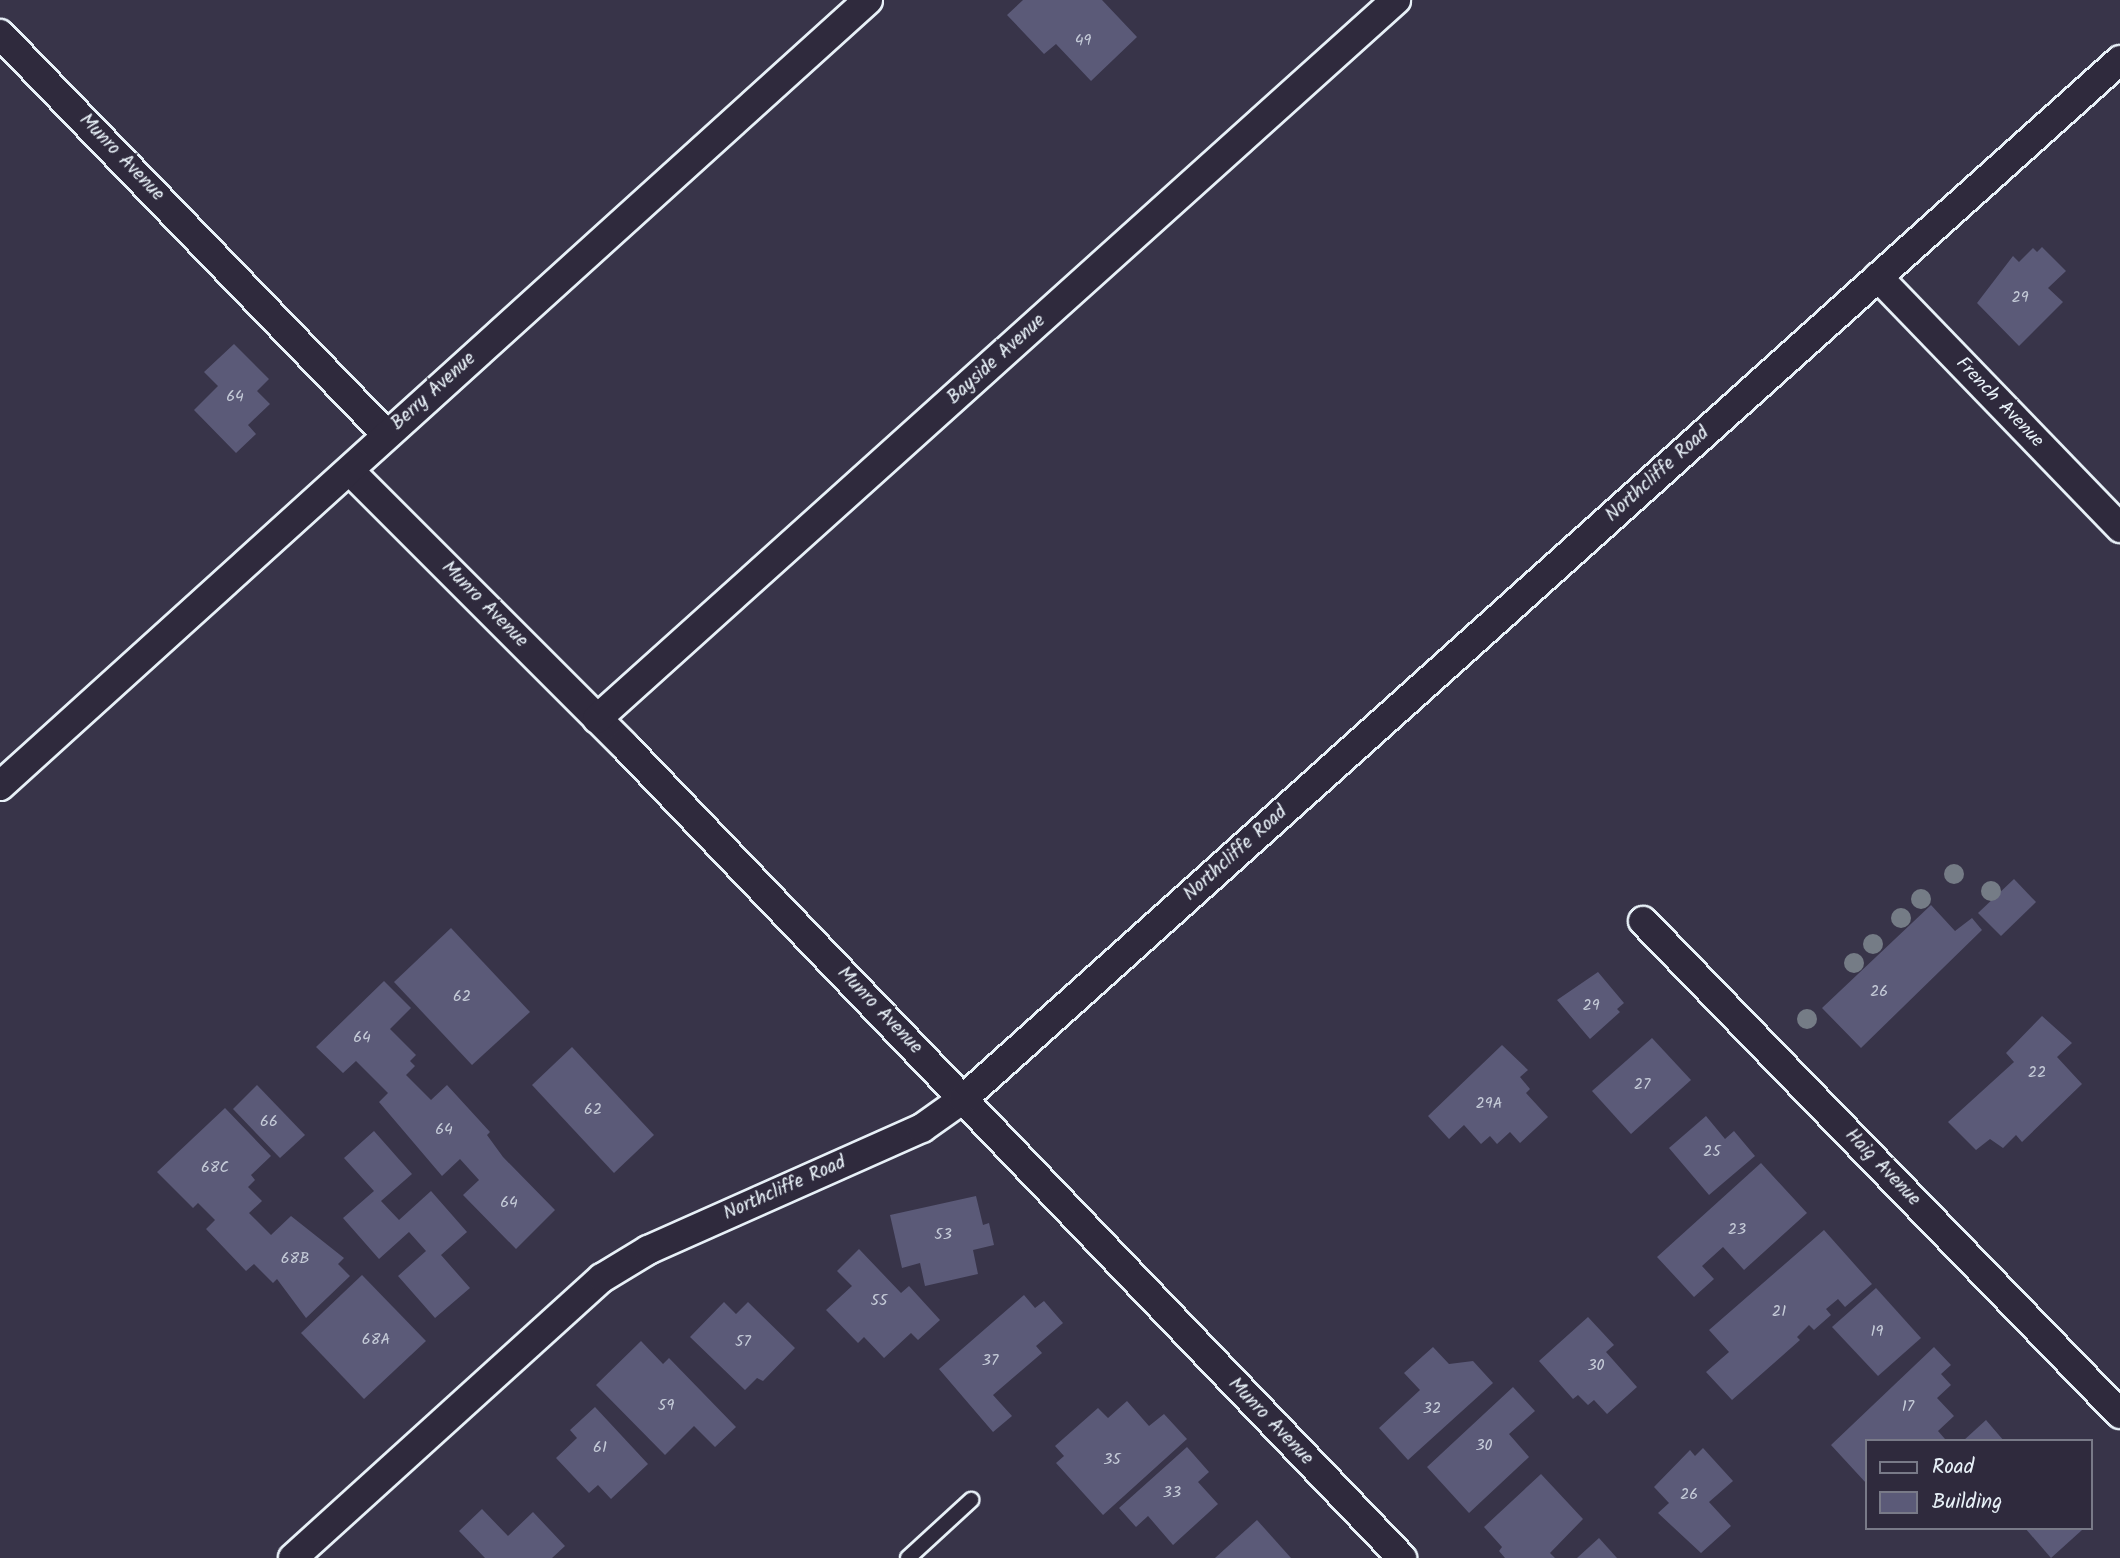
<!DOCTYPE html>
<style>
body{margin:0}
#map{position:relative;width:2120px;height:1558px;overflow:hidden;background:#383449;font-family:Kalam,sans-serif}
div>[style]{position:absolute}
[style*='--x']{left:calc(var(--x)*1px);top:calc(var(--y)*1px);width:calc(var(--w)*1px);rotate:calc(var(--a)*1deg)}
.building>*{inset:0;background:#5b5a78}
.roads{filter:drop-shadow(2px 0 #e8f1f8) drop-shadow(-2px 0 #e8f1f8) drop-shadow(0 2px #e8f1f8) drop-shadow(0 -2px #e8f1f8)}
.service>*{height:14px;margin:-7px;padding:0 7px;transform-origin:7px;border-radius:7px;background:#2f2a3d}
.minor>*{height:28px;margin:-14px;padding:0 14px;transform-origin:14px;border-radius:14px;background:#2f2a3d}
.trees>*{width:20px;height:20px;margin:-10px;border-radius:50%;background:#757c86}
span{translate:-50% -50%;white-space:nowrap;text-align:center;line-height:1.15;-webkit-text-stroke:5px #2f2a3d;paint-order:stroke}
.number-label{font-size:16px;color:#c5cbd8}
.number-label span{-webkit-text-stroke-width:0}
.street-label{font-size:19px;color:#e8f1f8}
.legend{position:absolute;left:1865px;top:1439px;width:228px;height:91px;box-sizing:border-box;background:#2f2a3d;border:2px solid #797a88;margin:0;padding:9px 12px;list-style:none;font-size:21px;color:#e8f1f8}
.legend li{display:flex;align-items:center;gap:14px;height:35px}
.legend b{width:35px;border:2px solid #797a88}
</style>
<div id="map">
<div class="building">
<div style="clip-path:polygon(1023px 0,1102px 0,1137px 37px,1091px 81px,1056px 44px,1044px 54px,1007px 15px)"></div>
<div style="clip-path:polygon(2042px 247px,2066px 271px,2048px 288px,2063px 302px,2019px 346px,1977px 303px,2013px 256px,2019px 262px,2033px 248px,2037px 252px)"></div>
<div style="clip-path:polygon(234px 344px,269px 379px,257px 391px,270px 404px,248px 425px,256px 434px,236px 453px,194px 410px,218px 386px,204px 372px)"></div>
<div style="clip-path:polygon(2014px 879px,2036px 902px,2001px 936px,1978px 913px)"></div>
<div style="clip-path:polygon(1931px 905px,1955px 931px,1972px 918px,1982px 930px,1861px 1048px,1822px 1008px)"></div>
<div style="clip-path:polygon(451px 928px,530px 1012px,472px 1065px,394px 982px)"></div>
<div style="clip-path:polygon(1598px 972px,1624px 1003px,1617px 1009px,1620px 1012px,1590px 1039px,1557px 1000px)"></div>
<div style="clip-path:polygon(384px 981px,411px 1008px,390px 1029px,416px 1055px,410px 1061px,415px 1066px,406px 1075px,431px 1100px,447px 1085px,490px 1132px,487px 1135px,503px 1157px,555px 1210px,516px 1249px,463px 1195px,479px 1180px,460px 1159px,442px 1176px,379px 1102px,388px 1093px,356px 1061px,343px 1073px,316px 1047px)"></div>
<div style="clip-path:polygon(2042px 1016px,2072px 1043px,2057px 1057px,2082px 1084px,2022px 1142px,2016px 1135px,2003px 1148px,1990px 1139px,1976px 1150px,1948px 1122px,2014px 1062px,2006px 1053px)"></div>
<div style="clip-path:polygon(1652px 1038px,1691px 1080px,1631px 1134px,1592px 1091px)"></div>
<div style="clip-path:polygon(1502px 1045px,1528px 1070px,1520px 1077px,1530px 1089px,1526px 1093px,1548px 1117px,1520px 1143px,1510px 1132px,1497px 1144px,1490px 1136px,1481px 1144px,1464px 1125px,1449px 1139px,1428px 1116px)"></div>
<div style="clip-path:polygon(572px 1047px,654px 1135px,614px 1173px,532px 1085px)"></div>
<div style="clip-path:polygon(257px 1085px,305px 1135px,280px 1158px,233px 1109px)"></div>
<div style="clip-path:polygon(225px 1108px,271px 1156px,251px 1175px,255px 1180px,248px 1187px,262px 1201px,249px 1213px,271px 1235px,291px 1216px,344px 1258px,338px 1264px,350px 1276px,306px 1318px,277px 1279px,273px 1283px,254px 1264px,246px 1271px,206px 1229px,215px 1220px,198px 1203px,193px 1208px,157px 1172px)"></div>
<div style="clip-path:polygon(1706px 1116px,1725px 1139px,1734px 1131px,1755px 1156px,1709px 1195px,1669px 1148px)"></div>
<div style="clip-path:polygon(374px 1131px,412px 1174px,381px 1201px,399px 1220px,431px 1191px,467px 1232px,441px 1255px,470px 1288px,435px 1318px,398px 1276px,426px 1251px,409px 1232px,379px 1259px,343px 1218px,374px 1191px,344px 1158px)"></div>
<div style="clip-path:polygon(1761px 1163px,1807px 1213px,1744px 1270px,1723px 1247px,1702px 1266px,1714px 1279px,1694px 1297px,1657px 1257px)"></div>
<div style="clip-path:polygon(976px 1196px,983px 1225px,989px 1223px,994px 1245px,973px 1250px,978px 1274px,925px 1286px,920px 1263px,902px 1268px,890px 1215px)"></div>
<div style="clip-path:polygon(1824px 1230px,1872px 1284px,1845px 1307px,1838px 1299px,1826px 1309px,1831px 1315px,1814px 1330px,1809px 1325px,1797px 1337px,1800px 1340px,1732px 1400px,1706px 1372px,1729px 1352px,1709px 1330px)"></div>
<div style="clip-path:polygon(859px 1249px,901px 1293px,909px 1286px,940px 1320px,918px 1340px,911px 1333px,884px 1358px,864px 1337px,858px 1343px,826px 1310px,852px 1286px,837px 1271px)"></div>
<div style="clip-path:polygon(362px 1275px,426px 1341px,364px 1399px,301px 1333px)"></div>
<div style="clip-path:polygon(1876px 1288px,1921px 1338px,1878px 1376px,1832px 1327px)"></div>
<div style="clip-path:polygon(1024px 1295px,1035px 1308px,1044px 1301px,1063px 1323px,1036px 1346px,1042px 1353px,993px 1395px,1012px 1416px,993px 1432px,939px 1369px)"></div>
<div style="clip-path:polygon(724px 1302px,736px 1314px,748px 1302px,795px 1348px,763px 1381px,757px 1378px,745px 1390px,690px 1337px)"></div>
<div style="clip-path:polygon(1588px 1317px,1614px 1345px,1606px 1352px,1637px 1387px,1607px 1414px,1594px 1400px,1588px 1405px,1578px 1395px,1573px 1399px,1539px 1361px)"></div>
<div style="clip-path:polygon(641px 1341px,663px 1364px,669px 1358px,736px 1427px,715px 1447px,694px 1426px,665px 1455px,596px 1385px)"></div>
<div style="clip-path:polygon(1433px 1347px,1449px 1364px,1473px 1361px,1493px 1383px,1408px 1460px,1379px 1428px,1420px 1390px,1404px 1373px)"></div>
<div style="clip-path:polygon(1934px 1347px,1951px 1365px,1941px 1374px,1951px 1385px,1937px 1398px,1954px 1416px,1938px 1431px,1945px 1439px,1866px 1441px,1866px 1483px,1831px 1445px)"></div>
<div style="clip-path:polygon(1513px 1387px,1535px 1411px,1509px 1434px,1529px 1457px,1469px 1513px,1427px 1467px)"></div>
<div style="clip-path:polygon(1127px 1401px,1149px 1426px,1164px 1414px,1187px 1439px,1103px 1515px,1056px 1463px,1064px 1456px,1055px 1446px,1098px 1408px,1108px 1418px)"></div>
<div style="clip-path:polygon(595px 1407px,648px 1464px,611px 1499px,598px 1485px,589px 1493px,556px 1458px,577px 1438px,570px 1430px)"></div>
<div style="clip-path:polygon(1986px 1420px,2004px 1441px,1963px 1441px)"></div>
<div style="clip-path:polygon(1187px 1447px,1209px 1472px,1198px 1482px,1218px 1504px,1173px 1545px,1148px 1516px,1136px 1527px,1119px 1508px)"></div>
<div style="clip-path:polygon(1703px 1448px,1733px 1481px,1709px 1502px,1731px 1526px,1701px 1553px,1658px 1513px,1669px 1503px,1654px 1487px,1690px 1450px,1695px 1456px)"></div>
<div style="clip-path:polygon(1541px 1474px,1583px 1519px,1550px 1553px,1555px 1558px,1505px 1558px,1499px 1551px,1502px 1547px,1484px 1527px)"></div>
<div style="clip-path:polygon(482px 1509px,508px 1536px,533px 1512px,565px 1546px,552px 1558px,485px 1558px,459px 1531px)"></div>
<div style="clip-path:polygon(1257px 1520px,1291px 1558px,1215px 1558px)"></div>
<div style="clip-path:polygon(2025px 1528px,2081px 1528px,2082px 1530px,2051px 1558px)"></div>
<div style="clip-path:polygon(1599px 1538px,1617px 1558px,1577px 1558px)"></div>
</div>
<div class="roads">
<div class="service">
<div style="--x:908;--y:1558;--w:86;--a:-42.6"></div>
</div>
<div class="minor">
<div style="--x:0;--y:34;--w:557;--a:46.02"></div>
<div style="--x:1878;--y:277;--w:349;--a:46"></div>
<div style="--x:350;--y:471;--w:386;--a:45"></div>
<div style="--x:623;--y:744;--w:1127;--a:46.26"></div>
<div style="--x:597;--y:719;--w:1075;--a:-41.98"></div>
<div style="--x:0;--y:786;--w:1171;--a:-42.16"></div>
<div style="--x:1643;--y:921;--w:686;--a:45.94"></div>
<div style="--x:293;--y:1558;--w:417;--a:-42.2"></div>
<div style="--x:602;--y:1278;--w:54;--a:-31.3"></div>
<div style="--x:648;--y:1250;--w:300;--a:-24"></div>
<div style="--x:922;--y:1128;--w:50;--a:-35.3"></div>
<div style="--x:963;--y:1099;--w:1555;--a:-41.92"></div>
</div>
</div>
<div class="trees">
<div style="left:1954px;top:874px"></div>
<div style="left:1991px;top:891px"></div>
<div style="left:1921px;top:899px"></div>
<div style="left:1901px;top:918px"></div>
<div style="left:1873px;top:944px"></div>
<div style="left:1854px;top:963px"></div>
<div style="left:1807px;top:1019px"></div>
</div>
<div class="number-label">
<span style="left:1083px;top:41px">49</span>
<span style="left:2020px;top:298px">29</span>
<span style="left:235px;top:397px">64</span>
<span style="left:1879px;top:992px">26</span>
<span style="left:462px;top:997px">62</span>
<span style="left:1591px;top:1006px">29</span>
<span style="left:362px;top:1038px">64</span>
<span style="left:2037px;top:1073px">22</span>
<span style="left:1642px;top:1085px">27</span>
<span style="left:1489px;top:1104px">29A</span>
<span style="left:593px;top:1110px">62</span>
<span style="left:269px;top:1122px">66</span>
<span style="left:444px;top:1130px">64</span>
<span style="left:1712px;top:1152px">25</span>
<span style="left:215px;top:1168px">68C</span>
<span style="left:509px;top:1203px">64</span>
<span style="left:1737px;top:1230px">23</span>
<span style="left:943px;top:1235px">53</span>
<span style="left:295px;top:1259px">68B</span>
<span style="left:879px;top:1301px">55</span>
<span style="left:1779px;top:1312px">21</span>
<span style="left:1877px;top:1332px">19</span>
<span style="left:376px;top:1340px">68A</span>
<span style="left:743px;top:1342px">57</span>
<span style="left:990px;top:1361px">37</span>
<span style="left:1596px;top:1366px">30</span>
<span style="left:666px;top:1406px">59</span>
<span style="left:1908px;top:1407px">17</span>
<span style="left:1432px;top:1409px">32</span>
<span style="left:1484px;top:1446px">30</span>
<span style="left:600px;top:1448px">61</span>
<span style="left:1112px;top:1460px">35</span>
<span style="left:1172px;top:1493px">33</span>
<span style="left:1689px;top:1495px">26</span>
</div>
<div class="street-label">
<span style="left:121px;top:158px;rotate:46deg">Munro Avenue</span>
<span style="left:997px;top:360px;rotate:-42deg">Bayside Avenue</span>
<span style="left:434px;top:392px;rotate:-42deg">Berry Avenue</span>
<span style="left:1999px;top:403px;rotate:46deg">French Avenue</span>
<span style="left:1658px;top:475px;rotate:-42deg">Northcliffe Road</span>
<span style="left:484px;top:605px;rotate:45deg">Munro Avenue</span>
<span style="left:1236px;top:854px;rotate:-42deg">Northcliffe Road</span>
<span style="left:879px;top:1011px;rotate:46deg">Munro Avenue</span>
<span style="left:1882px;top:1168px;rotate:46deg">Haig Avenue</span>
<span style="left:785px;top:1189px;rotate:-24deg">Northcliffe Road</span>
<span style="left:1270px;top:1422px;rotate:46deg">Munro Avenue</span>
</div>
<ul class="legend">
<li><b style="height:9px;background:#2f2a3d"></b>Road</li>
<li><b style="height:19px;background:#5b5a78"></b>Building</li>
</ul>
</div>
